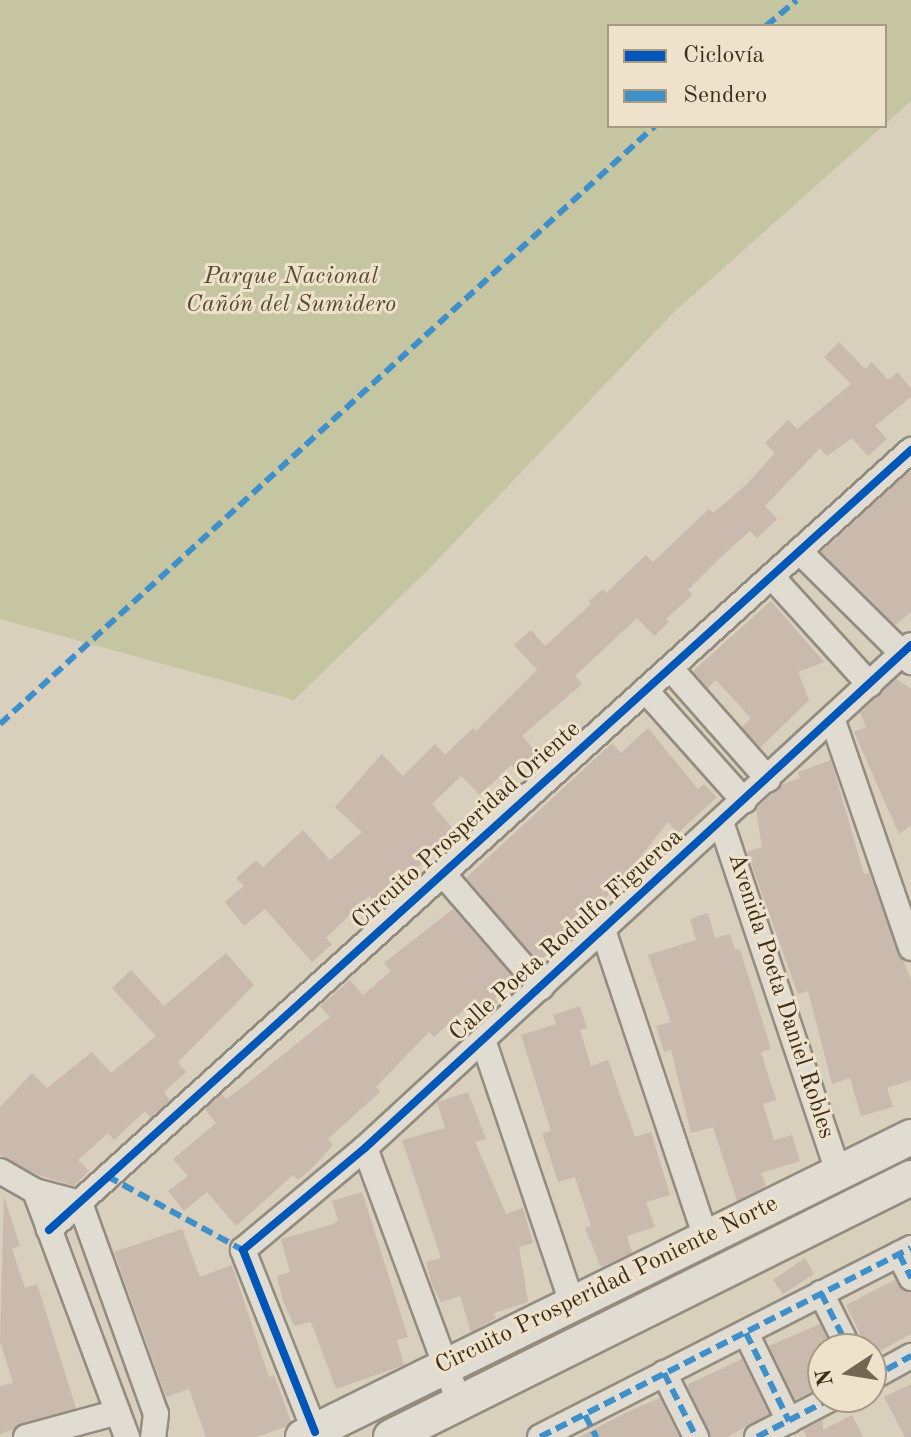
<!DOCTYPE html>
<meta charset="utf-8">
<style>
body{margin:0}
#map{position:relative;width:911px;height:1437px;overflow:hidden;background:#d8cfbc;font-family:"Old Standard TT",serif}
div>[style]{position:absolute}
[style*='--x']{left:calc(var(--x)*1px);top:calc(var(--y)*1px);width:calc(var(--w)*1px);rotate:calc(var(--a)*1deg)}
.green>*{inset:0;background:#c5c5a1}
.building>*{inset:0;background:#cab9ad}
.roads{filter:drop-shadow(2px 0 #938c7f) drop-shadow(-2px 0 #938c7f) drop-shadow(0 2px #938c7f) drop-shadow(0 -2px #938c7f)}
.street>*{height:24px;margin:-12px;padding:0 12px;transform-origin:12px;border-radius:12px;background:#e1dcd2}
.secondary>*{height:34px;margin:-17px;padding:0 17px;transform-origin:17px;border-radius:17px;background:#e1dcd2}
.quiet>*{height:6px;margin-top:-3px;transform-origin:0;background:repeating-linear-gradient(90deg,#3f90ca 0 12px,transparent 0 18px)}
.cycleway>*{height:8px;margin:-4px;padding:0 4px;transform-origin:4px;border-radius:4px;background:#0057b8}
span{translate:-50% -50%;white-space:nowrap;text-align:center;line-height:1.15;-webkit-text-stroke:6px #eee2cb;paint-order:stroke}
.park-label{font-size:24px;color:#554a32;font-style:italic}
.street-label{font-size:24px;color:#3d2d1c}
.legend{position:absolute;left:607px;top:24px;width:280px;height:104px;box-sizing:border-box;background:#eee2cb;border:2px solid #a79a85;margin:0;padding:10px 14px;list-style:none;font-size:24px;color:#3d2d1c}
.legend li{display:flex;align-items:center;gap:16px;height:40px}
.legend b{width:40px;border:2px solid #a79a85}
.north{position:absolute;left:807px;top:1333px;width:80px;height:80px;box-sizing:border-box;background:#eee2cb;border:2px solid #a79a85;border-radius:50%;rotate:258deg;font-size:22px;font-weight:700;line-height:32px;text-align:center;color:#3d2d1c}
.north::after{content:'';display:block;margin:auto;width:28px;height:36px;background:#736654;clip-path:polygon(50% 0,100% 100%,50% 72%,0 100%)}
</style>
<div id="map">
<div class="green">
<div style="clip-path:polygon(0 0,911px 0,911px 101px,885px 124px,885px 26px,609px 26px,609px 126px,883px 126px,674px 312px,426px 572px,294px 700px,0 619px)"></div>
</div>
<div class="building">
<div style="clip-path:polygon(839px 342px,865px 369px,872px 362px,888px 380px,898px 372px,911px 389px,911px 397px,875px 426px,887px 439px,868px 456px,852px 438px,827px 456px,820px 448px,765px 506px,777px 519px,757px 538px,750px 531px,723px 555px,688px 590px,692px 595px,666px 619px,669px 622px,654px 636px,637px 618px,575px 676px,582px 684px,522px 736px,537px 753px,517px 772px,511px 765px,480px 795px,461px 776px,432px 804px,455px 831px,378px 907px,369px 896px,326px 938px,332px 944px,312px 962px,265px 909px,244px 926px,225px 902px,244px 886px,236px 878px,256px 860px,263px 867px,303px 830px,330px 860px,362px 832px,335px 807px,382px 754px,403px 776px,435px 744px,445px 755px,473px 728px,476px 731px,537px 670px,514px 645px,531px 630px,545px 646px,591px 604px,589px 601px,603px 589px,606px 593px,646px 555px,653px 562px,709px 509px,713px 513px,746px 485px,775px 453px,765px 443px,788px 420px,797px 429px,851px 384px,824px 357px)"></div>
<div style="clip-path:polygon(911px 470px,911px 612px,895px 625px,821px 552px)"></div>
<div style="clip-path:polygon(771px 601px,824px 662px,798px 672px,809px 700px,760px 748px,742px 727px,751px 718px,716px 680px,708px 688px,693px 671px)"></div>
<div style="clip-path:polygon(896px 679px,911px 689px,911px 825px,899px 834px,854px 732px,866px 727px,860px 713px)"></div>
<div style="clip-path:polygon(648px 728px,698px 789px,704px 784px,717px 797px,678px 833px,668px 822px,615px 889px,539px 962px,466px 878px,612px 743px,621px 753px)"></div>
<div style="clip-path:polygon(831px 760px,864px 874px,869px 873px,911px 980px,911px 1080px,887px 1088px,893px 1107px,861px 1116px,850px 1078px,832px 1084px,808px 991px,798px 994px,747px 852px,762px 847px,756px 809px,781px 785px,800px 778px,798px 772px)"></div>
<div style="clip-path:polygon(453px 909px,514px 978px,495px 998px,498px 1002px,480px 1019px,468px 1006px,434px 1037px,429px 1032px,376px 1087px,380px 1092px,328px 1139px,333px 1145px,315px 1165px,298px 1180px,293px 1175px,236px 1226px,207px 1192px,184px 1211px,168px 1191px,188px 1176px,173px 1159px,216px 1123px,205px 1109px,222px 1094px,226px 1099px,244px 1086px,330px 1017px,320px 1006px,350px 980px,363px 995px,391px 971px,384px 963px)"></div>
<div style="clip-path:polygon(708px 913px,715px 938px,730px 934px,735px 950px,740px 949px,771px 1049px,761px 1052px,776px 1100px,763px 1104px,774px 1140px,792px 1135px,800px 1161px,761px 1173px,766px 1186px,737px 1201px,713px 1127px,691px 1133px,671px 1050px,664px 1052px,656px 1026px,671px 1022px,648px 955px,696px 940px,690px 919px)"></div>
<div style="clip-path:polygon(226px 953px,254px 985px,178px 1062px,186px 1072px,164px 1092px,170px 1100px,151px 1118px,145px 1111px,114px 1140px,108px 1133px,78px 1160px,89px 1171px,74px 1186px,38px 1175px,0 1155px,0 1107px,32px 1073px,47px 1088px,92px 1052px,111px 1073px,156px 1036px,112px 988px,131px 970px,164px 1006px)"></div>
<div style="clip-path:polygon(580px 1006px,587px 1028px,580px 1030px,591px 1066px,608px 1060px,635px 1137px,651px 1132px,670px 1195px,646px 1202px,655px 1227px,627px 1236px,632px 1253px,601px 1267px,585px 1228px,591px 1226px,575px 1177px,558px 1182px,542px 1133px,551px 1131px,521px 1035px,556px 1024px,553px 1015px)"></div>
<div style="clip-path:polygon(468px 1092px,486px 1139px,475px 1142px,506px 1214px,523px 1208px,533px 1243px,519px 1247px,528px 1302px,494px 1313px,496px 1318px,471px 1332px,460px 1296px,441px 1302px,432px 1285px,426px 1262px,441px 1258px,402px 1140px,445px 1128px,437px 1102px)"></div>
<div style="clip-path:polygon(362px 1192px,408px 1337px,397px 1340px,404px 1365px,336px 1389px,311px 1322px,294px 1326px,283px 1301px,277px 1276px,290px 1272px,281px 1239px,334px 1224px,338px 1220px,332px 1201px)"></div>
<div style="clip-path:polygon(4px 1196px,20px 1246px,12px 1249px,25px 1288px,37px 1284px,76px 1408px,0 1434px,0 1386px,13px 1383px,0 1341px)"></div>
<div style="clip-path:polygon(182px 1229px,200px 1277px,232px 1265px,269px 1377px,274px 1375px,291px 1422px,286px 1427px,256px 1437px,206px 1437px,189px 1389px,166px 1397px,114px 1252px)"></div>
<div style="clip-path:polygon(805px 1258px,814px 1274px,783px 1294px,773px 1280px)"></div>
<div style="clip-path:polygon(895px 1280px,911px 1293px,911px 1334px,871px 1356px,846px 1305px)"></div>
<div style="clip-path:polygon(820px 1324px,832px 1349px,823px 1349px,823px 1386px,795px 1400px,769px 1346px)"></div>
<div style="clip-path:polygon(742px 1359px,769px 1414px,727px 1437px,711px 1437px,687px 1385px)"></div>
<div style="clip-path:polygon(911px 1384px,911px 1437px,905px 1437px,884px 1397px)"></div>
<div style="clip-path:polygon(660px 1398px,679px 1437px,580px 1437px,627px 1412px)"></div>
<div style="clip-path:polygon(852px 1415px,863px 1437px,807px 1437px,803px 1430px,823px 1420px,823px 1430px)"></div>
</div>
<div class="roads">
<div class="street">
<div style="--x:799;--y:551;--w:158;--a:44.7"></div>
<div style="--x:773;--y:578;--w:144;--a:47.8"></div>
<div style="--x:671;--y:669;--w:147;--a:48.6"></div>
<div style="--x:647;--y:692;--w:146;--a:48.3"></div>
<div style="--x:833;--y:721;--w:240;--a:71"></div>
<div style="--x:721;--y:822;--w:368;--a:71.5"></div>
<div style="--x:443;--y:874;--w:150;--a:49.1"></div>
<div style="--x:603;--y:930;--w:325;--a:71.5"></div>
<div style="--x:483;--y:1040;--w:281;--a:71.3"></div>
<div style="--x:365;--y:1148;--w:271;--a:69.7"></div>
<div style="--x:0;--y:1171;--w:40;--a:29.7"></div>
<div style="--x:35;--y:1191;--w:47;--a:14.9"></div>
<div style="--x:80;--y:1203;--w:224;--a:70.2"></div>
<div style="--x:156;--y:1414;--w:23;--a:97"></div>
<div style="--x:35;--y:1191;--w:263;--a:69.5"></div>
<div style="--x:49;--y:1230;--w:1163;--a:-42.14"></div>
<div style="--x:899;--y:1254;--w:27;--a:63"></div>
<div style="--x:821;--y:1293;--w:63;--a:63.4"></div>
<div style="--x:746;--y:1333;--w:98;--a:64"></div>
<div style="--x:664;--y:1373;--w:72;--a:63.4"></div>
<div style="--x:871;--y:1378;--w:46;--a:-28.8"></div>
<div style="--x:315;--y:1432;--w:196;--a:-111.6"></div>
<div style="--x:243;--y:1250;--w:159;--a:-39.9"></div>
<div style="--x:365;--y:1148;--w:742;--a:-42.65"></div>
<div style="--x:26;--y:1437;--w:95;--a:-15.2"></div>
<div style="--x:540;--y:1437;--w:416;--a:-27"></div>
<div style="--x:757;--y:1437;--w:87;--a:-27.5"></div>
</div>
<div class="secondary">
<div style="--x:303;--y:1437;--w:678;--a:-26.26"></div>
<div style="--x:391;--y:1437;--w:581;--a:-26.48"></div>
</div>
</div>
<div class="quiet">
<div style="--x:766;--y:26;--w:40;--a:-40"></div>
<div style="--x:0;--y:724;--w:887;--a:-42.4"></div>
<div style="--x:107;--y:1176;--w:155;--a:28.6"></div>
<div style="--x:899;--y:1254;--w:27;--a:63"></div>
<div style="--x:821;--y:1293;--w:63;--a:63.4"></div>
<div style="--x:746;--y:1333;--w:98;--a:64"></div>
<div style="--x:664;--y:1373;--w:72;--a:63.4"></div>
<div style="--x:871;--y:1378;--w:46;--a:-28.8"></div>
<div style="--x:585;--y:1415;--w:25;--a:63"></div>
<div style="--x:540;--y:1437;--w:416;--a:-27"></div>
<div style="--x:757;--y:1437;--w:87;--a:-27.5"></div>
</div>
<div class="cycleway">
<div style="--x:49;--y:1230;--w:1163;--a:-42.14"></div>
<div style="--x:315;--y:1432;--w:196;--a:-111.6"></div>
<div style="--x:243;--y:1250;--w:159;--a:-39.9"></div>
<div style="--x:365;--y:1148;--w:742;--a:-42.65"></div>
</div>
<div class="park-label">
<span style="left:291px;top:292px">Parque Nacional<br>Cañón del Sumidero</span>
</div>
<div class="street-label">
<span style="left:467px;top:826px;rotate:-42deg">Circuito Prosperidad Oriente</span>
<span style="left:567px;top:936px;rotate:-42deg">Calle Poeta Rodulfo Figueroa</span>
<span style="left:780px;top:996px;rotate:72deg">Avenida Poeta Daniel Robles</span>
<span style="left:607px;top:1286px;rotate:-26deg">Circuito Prosperidad Poniente Norte</span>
</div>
<ul class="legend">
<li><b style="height:10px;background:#0057b8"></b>Ciclovía</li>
<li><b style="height:10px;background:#3f90ca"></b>Sendero</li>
</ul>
<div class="north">N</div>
</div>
